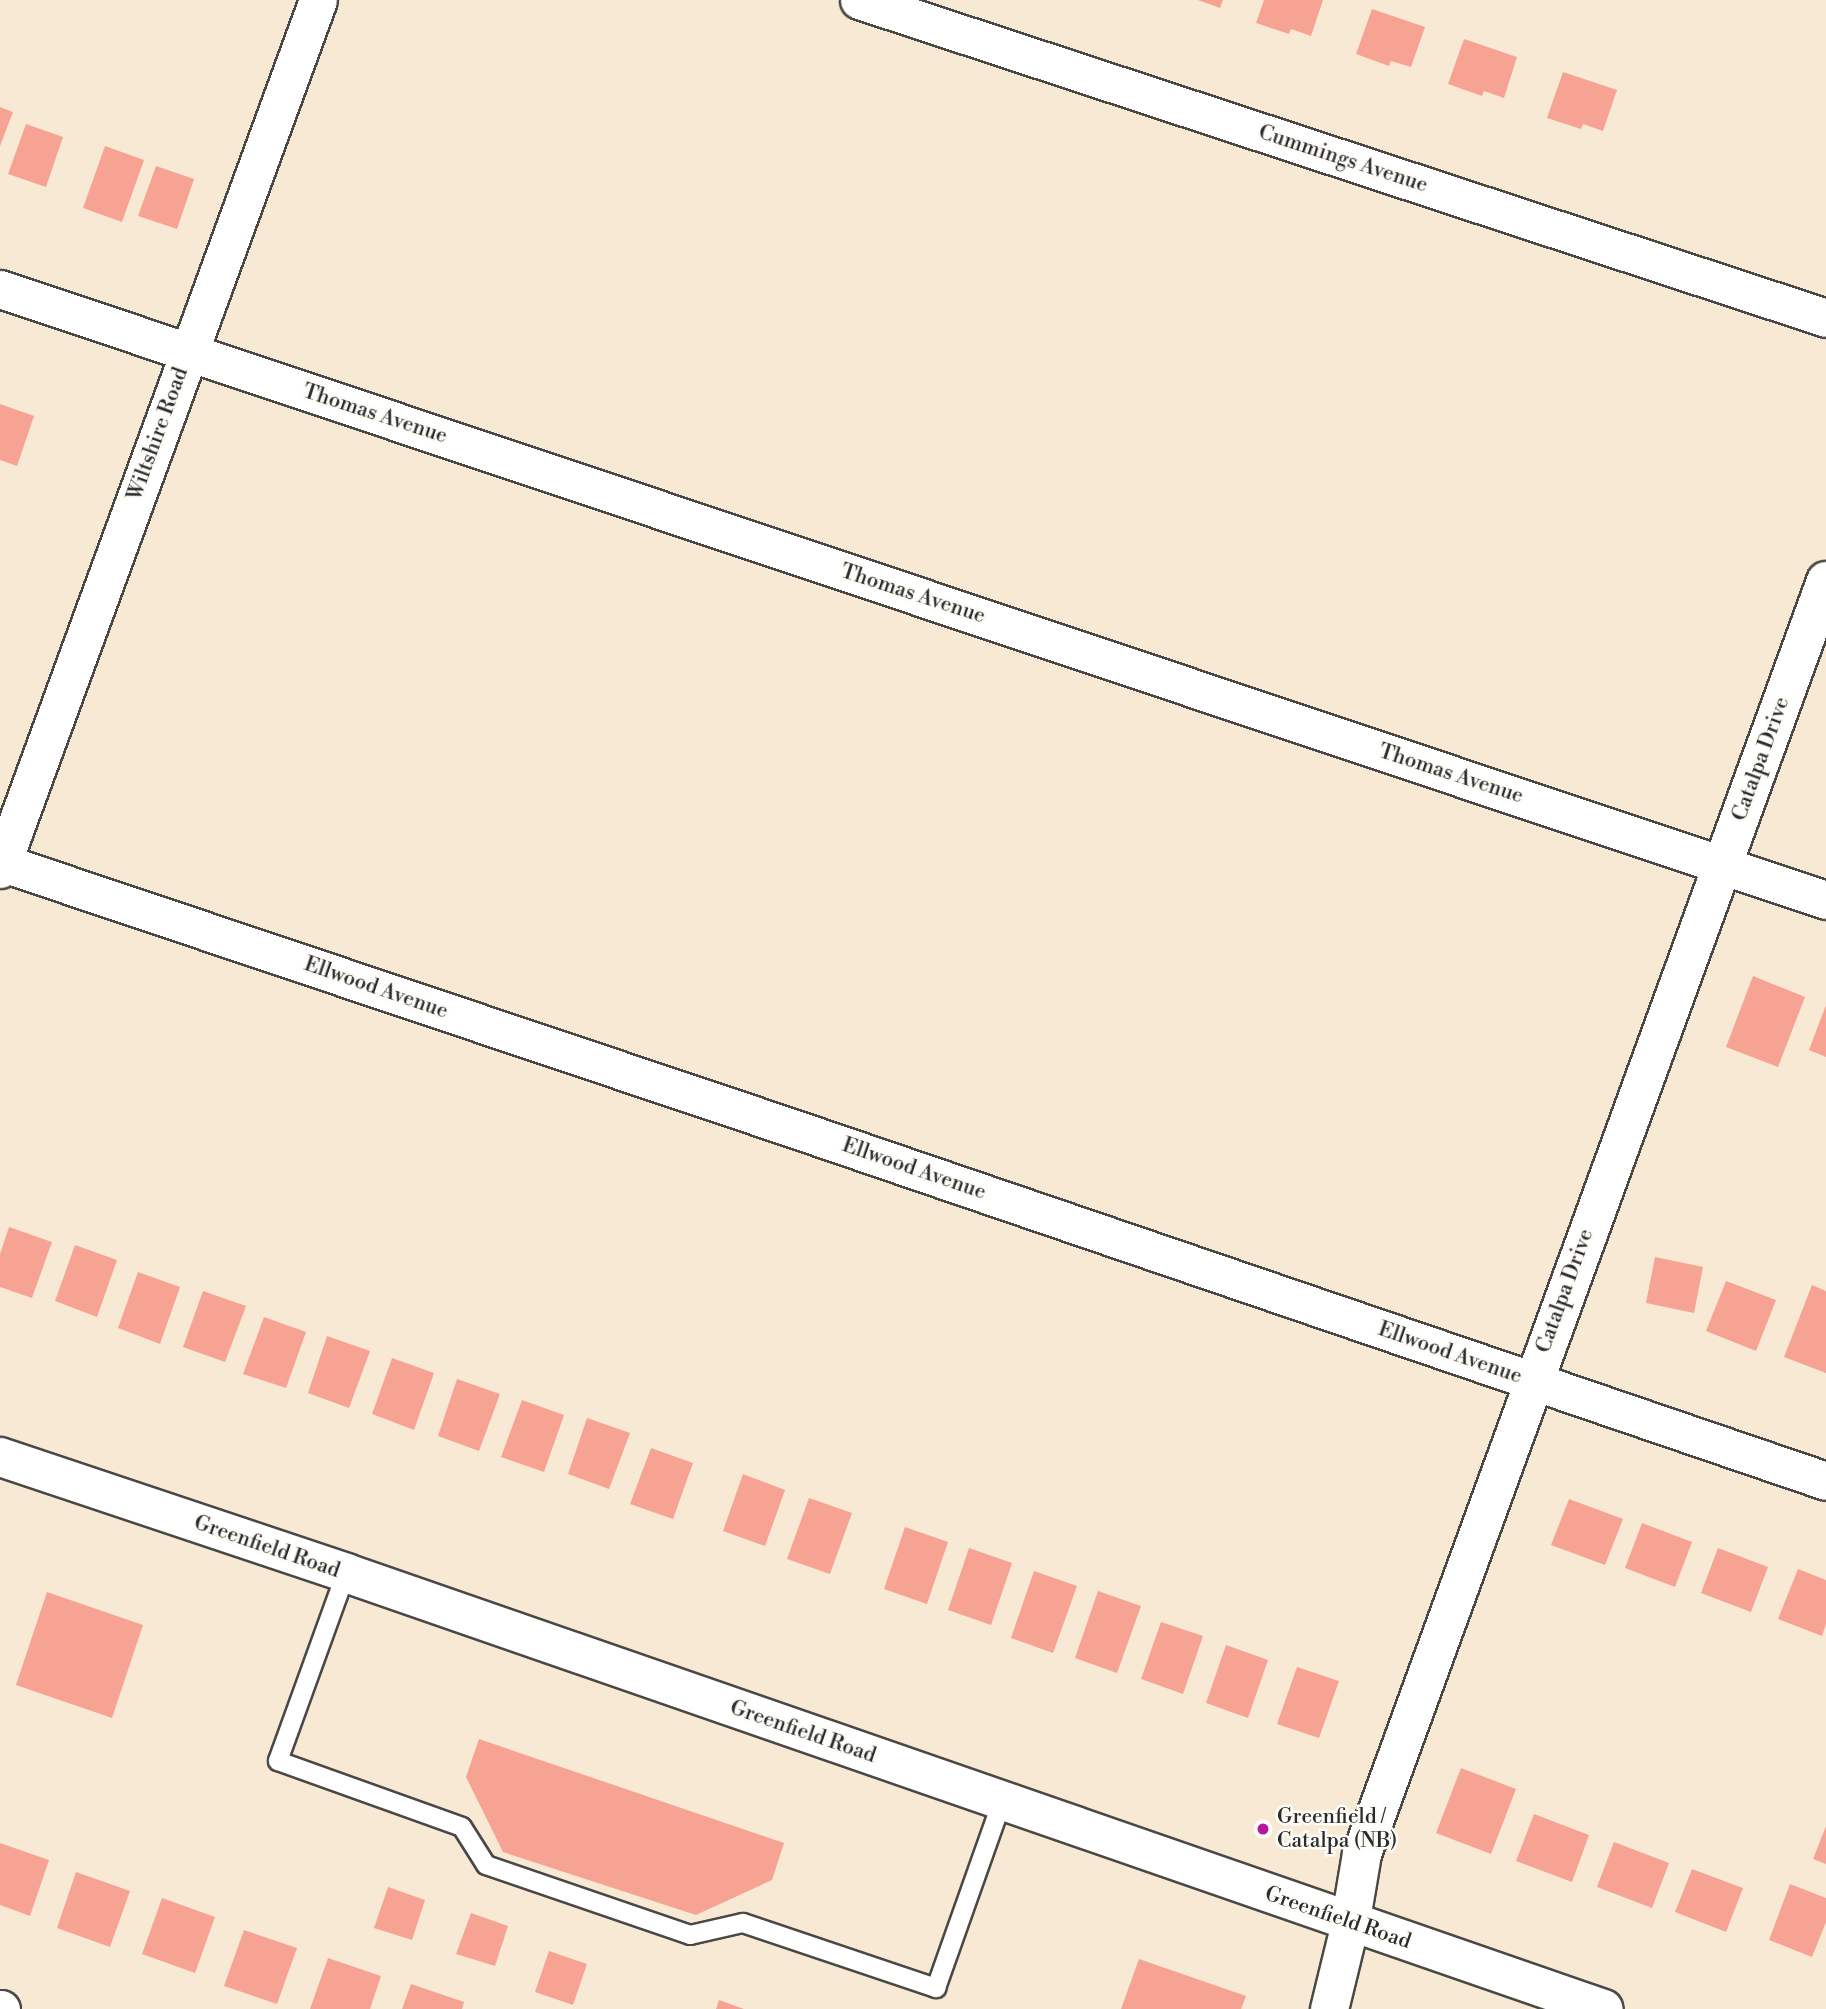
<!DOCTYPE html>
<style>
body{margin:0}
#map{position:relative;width:1826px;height:2009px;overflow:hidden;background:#f8e9d5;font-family:"Libre Bodoni",serif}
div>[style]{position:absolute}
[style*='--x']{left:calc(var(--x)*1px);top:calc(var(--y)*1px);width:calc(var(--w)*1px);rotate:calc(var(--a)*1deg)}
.building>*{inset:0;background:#f7a393}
.roads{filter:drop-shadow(2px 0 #4a4844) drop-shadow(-2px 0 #4a4844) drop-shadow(0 2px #4a4844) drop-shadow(0 -2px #4a4844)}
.lane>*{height:18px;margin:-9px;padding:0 9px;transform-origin:9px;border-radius:9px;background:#fff}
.street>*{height:37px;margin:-18.5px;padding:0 18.5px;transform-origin:18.5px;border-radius:18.5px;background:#fff}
.secondary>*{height:38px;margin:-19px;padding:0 19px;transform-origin:19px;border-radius:19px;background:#fff}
.dots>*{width:19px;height:19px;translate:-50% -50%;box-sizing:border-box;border:4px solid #fdfcf7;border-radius:50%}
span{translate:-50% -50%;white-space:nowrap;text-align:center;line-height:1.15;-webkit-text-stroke:5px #fdfcf7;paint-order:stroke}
.street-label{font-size:21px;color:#2b2b2b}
.poi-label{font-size:21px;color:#2b2b2b}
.left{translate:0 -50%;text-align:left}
</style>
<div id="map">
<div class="building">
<div style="clip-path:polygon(1198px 0,1223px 0,1220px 8px)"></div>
<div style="clip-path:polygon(1264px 0,1323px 0,1311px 36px,1291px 29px,1289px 34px,1256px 23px)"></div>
<div style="clip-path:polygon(1372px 9px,1425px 27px,1411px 67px,1391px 61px,1389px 66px,1356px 54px)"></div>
<div style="clip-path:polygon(1464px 39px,1517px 57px,1504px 98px,1484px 91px,1482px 96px,1448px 84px)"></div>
<div style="clip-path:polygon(1563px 72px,1617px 90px,1603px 131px,1583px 124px,1581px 129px,1547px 118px)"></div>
<div style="clip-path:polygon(0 107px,13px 112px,0 146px)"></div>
<div style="clip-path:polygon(26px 124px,63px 137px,46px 187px,8px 174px)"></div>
<div style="clip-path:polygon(105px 146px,144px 160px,122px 222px,83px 208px)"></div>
<div style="clip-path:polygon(156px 166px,194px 179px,177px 229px,138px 216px)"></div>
<div style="clip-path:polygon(0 404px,34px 416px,17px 466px,0 460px)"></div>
<div style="clip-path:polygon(1753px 976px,1805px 997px,1778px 1067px,1726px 1047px)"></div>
<div style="clip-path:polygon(1826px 1005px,1826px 1057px,1809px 1050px)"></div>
<div style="clip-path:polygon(9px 1227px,52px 1242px,32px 1298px,0 1287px,0 1254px)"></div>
<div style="clip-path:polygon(75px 1245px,117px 1260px,97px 1317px,55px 1301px)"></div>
<div style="clip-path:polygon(1655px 1257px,1703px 1267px,1694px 1313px,1646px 1303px)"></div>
<div style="clip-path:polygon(138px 1272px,180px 1287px,160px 1344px,118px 1328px)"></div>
<div style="clip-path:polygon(1726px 1281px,1776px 1300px,1756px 1351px,1706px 1331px)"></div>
<div style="clip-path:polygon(1812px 1285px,1826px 1291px,1826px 1373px,1784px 1357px)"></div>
<div style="clip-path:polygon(203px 1291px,246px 1306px,225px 1362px,183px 1347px)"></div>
<div style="clip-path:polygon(264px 1317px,306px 1332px,286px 1388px,243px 1374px)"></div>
<div style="clip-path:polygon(327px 1336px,370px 1351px,349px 1408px,308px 1393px)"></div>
<div style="clip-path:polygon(392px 1358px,434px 1373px,414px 1430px,372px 1414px)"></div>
<div style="clip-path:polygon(457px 1379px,500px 1394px,479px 1451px,438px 1436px)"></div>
<div style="clip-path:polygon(522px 1400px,564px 1415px,544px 1472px,501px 1457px)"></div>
<div style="clip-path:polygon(587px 1418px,630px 1433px,609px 1489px,568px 1474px)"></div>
<div style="clip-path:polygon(651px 1448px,693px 1463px,673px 1519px,630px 1504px)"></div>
<div style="clip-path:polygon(743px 1474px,785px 1490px,765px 1546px,723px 1531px)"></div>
<div style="clip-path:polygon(809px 1498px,852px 1513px,830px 1574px,787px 1559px)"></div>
<div style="clip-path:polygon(1569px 1499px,1623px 1519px,1605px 1565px,1551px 1545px)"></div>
<div style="clip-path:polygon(1642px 1523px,1692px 1542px,1675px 1587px,1625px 1568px)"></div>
<div style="clip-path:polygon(905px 1527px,948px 1542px,927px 1604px,884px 1589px)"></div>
<div style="clip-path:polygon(969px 1548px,1012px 1563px,991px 1625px,948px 1610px)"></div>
<div style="clip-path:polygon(1718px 1548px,1768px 1567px,1751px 1612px,1701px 1593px)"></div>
<div style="clip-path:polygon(1798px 1569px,1826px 1580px,1826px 1624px,1822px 1636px,1778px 1619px)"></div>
<div style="clip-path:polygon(1034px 1571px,1077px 1586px,1053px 1653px,1011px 1638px)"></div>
<div style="clip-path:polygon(1098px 1591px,1141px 1606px,1117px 1673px,1075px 1658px)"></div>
<div style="clip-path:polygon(47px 1592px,143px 1625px,112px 1718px,16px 1685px)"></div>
<div style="clip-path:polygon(1161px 1622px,1203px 1636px,1183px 1694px,1141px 1679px)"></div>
<div style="clip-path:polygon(1226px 1645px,1268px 1660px,1248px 1718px,1206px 1703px)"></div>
<div style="clip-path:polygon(1297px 1667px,1339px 1681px,1319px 1738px,1277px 1724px)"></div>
<div style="clip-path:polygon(479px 1739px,784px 1843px,772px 1880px,696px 1915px,503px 1852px,466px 1777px)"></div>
<div style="clip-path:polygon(1461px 1768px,1516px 1789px,1491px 1854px,1436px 1833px)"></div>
<div style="clip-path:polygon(1534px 1814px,1589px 1835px,1572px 1882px,1516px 1861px)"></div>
<div style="clip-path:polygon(1826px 1826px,1826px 1864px,1813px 1859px)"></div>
<div style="clip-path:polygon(1614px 1842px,1669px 1863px,1652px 1908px,1597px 1887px)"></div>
<div style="clip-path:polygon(0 1843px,49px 1860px,30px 1916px,0 1905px)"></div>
<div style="clip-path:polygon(1692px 1869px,1743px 1888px,1726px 1932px,1675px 1912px)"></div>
<div style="clip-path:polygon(76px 1872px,130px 1891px,110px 1947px,57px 1928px)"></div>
<div style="clip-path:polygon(1790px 1884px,1826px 1898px,1826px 1922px,1812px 1957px,1769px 1940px)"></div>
<div style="clip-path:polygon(388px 1887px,425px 1900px,412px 1940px,374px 1928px)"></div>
<div style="clip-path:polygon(162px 1898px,215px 1917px,195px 1973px,142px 1954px)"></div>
<div style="clip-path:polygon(471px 1913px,508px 1926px,495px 1966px,456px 1954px)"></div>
<div style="clip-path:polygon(244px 1930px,297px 1948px,277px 2004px,224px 1986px)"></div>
<div style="clip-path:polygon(549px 1951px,587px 1964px,573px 2005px,535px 1992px)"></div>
<div style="clip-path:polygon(328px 1958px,381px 1976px,370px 2009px,310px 2009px)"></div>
<div style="clip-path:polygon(1139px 1959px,1246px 1996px,1241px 2009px,1121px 2009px)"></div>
<div style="clip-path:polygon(411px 1984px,464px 2002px,462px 2009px,402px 2009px)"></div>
<div style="clip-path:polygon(719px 2000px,744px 2009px,716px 2009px)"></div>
</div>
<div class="roads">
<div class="lane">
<div style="--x:346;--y:1573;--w:200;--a:109.9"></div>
<div style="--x:278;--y:1761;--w:195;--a:19.7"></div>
<div style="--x:462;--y:1827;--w:45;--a:57.7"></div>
<div style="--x:486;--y:1865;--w:216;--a:18.9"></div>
<div style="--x:690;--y:1935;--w:54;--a:-12.8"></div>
<div style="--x:743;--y:1923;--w:204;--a:18.6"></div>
<div style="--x:936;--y:1988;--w:197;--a:-70.5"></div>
</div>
<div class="street">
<div style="--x:859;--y:0;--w:1018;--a:18.2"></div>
<div style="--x:0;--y:289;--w:1926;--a:18.5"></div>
<div style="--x:0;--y:862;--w:842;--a:18.56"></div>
<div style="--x:798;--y:1130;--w:1086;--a:18.85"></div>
<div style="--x:0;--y:869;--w:925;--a:-69.9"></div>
<div style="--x:0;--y:2009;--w:1;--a:0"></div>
<div style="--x:1329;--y:2009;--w:93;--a:-76.3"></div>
</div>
<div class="secondary">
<div style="--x:0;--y:1457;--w:365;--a:18.5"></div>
<div style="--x:346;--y:1573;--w:1331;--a:19.12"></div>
<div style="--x:1351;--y:1919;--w:66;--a:-80.4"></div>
<div style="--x:1362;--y:1854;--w:1355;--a:-69.97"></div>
</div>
</div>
<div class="dots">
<div style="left:1263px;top:1829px;background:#b5179e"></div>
</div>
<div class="street-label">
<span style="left:1343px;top:159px;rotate:18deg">Cummings Avenue</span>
<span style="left:375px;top:414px;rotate:18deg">Thomas Avenue</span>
<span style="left:158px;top:434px;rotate:-70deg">Wiltshire Road</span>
<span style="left:913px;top:594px;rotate:18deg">Thomas Avenue</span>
<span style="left:1761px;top:759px;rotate:-70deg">Catalpa Drive</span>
<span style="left:1451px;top:774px;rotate:18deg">Thomas Avenue</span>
<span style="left:376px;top:988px;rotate:19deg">Ellwood Avenue</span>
<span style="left:914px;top:1169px;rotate:19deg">Ellwood Avenue</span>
<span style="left:1565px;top:1291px;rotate:-70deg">Catalpa Drive</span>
<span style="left:1450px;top:1353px;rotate:19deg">Ellwood Avenue</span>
<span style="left:267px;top:1547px;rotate:19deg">Greenfield Road</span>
<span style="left:803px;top:1732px;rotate:19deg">Greenfield Road</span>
<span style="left:1338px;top:1918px;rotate:19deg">Greenfield Road</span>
</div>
<div class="poi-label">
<span class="left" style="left:1277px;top:1829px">Greenfield /<br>Catalpa (NB)</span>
</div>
</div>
